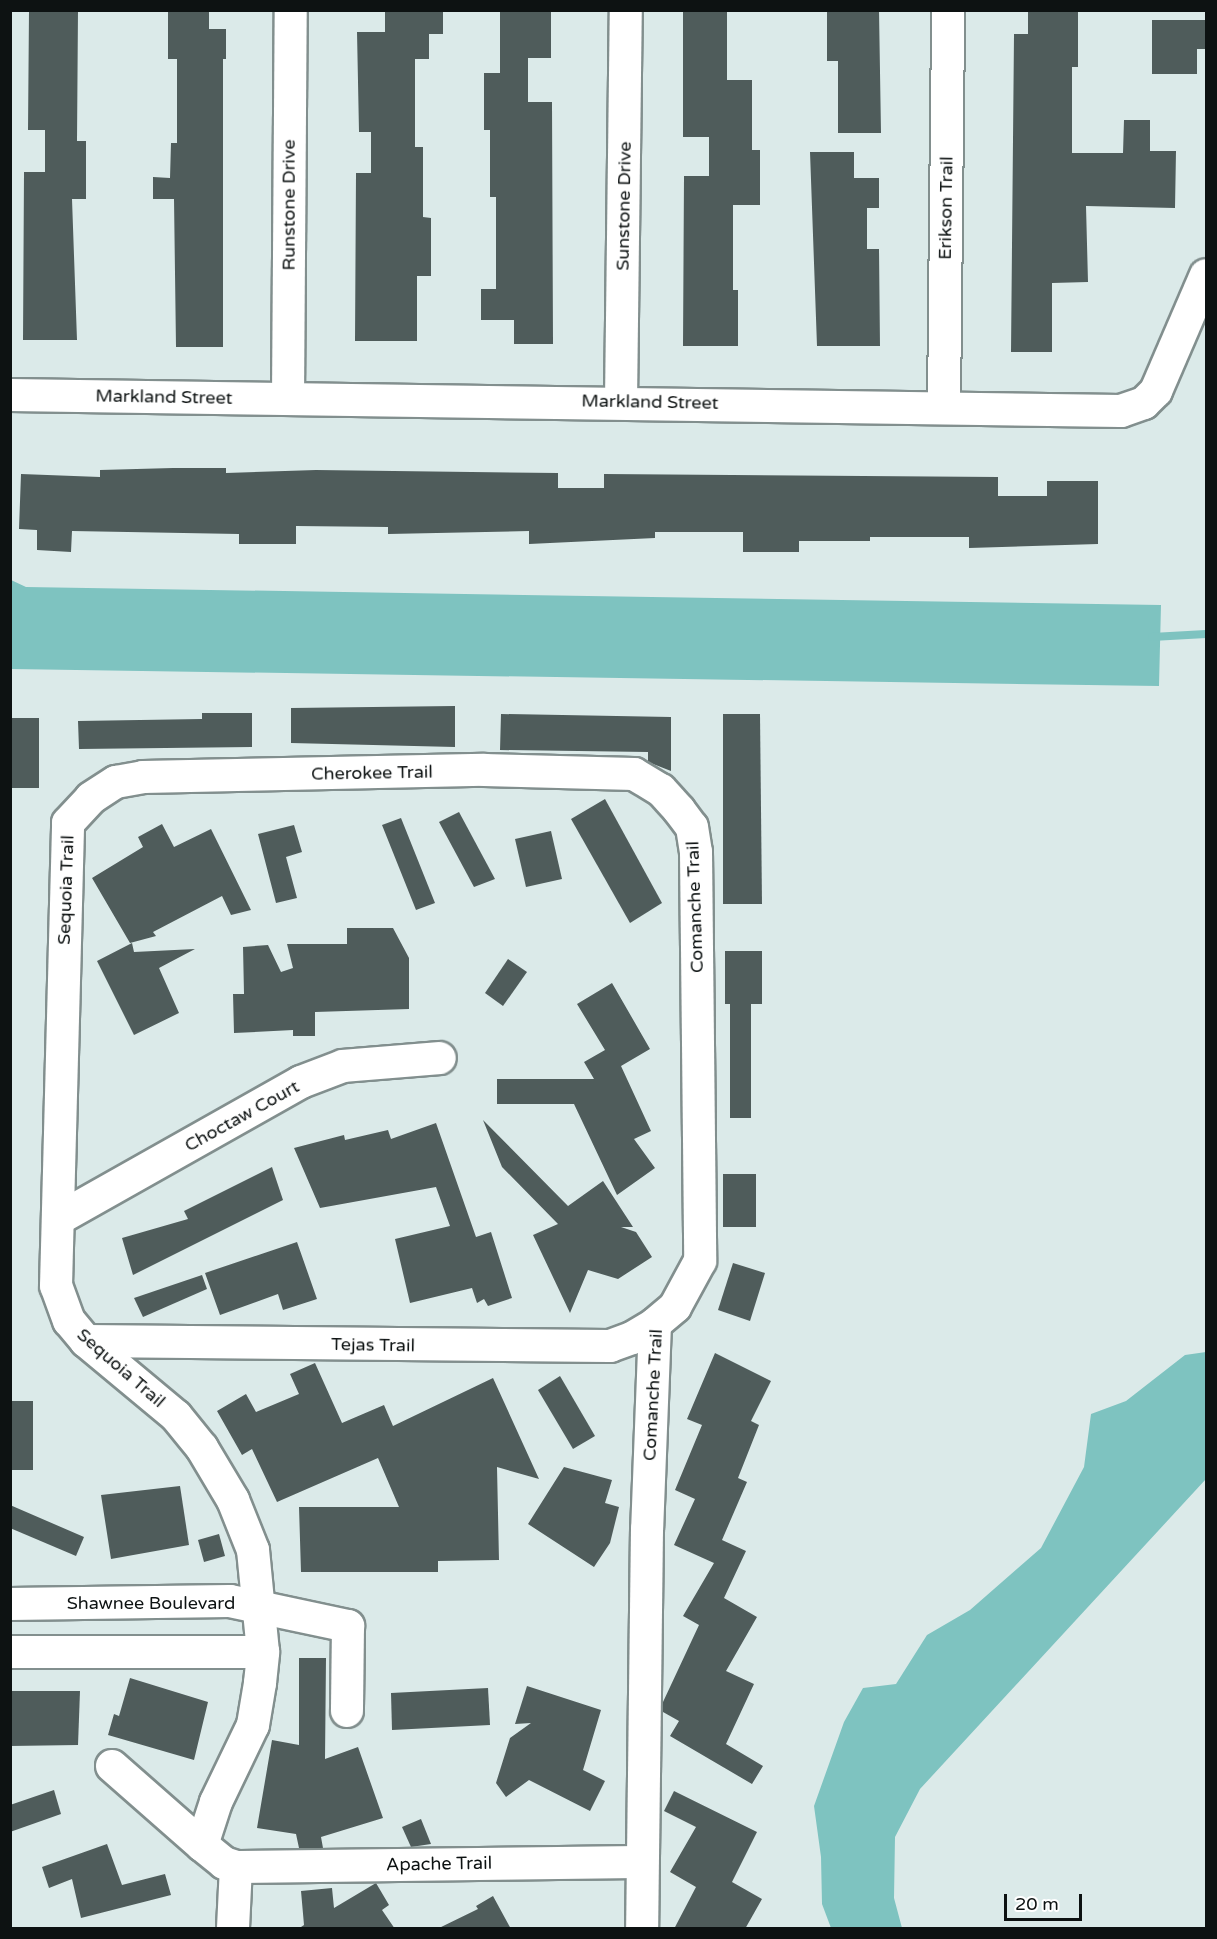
<!DOCTYPE html>
<style>
body{margin:0}
#map{position:relative;width:1217px;height:1939px;overflow:hidden;background:#dbeae9;font-family:"Varela Round",sans-serif}
div>[style]{position:absolute}
[style*='--x']{left:calc(var(--x)*1px);top:calc(var(--y)*1px);width:calc(var(--w)*1px);rotate:calc(var(--a)*1deg)}
.water>*{inset:0;background:#7ec3c0}
.stream>*{height:8px;margin:-4px;padding:0 4px;transform-origin:4px;border-radius:4px;background:#7ec3c0}
.building>*{inset:0;background:#4f5c5b}
.roads{filter:drop-shadow(2px 0 #828f8e) drop-shadow(-2px 0 #828f8e) drop-shadow(0 2px #828f8e) drop-shadow(0 -2px #828f8e)}
.minor>*{height:32px;margin:-16px;padding:0 16px;transform-origin:16px;border-radius:16px;background:#fff}
span{translate:-50% -50%;white-space:nowrap;text-align:center;line-height:1.15;-webkit-text-stroke:6px #fff;paint-order:stroke}
.street-label{font-size:18px;color:#0d1212}
.frame{position:absolute;inset:0;border:12px solid #0d1212;pointer-events:none}
.scale{position:absolute;left:1004px;top:1894px;width:78px;height:27px;box-sizing:border-box;border:3px solid #0d1212;border-top:0;padding-left:8px;font-size:18px;line-height:21px;white-space:nowrap;color:#0d1212;-webkit-text-stroke:4px #fff;paint-order:stroke}
</style>
<div id="map">
<div class="water">
<div style="clip-path:polygon(11px 580px,26px 587px,1161px 605px,1159px 686px,11px 669px)"></div>
<div style="clip-path:polygon(1206px 1352px,1206px 1479px,920px 1789px,895px 1837px,894px 1898px,902px 1928px,831px 1928px,822px 1904px,821px 1857px,814px 1806px,844px 1722px,863px 1688px,896px 1684px,927px 1635px,970px 1610px,1041px 1548px,1084px 1467px,1091px 1414px,1126px 1401px,1185px 1355px)"></div>
</div>
<div class="stream">
<div style="--x:1152;--y:637;--w:54;--a:-3.2"></div>
</div>
<div class="building">
<div style="clip-path:polygon(29px 10px,78px 10px,77px 141px,86px 141px,86px 199px,72px 199px,77px 340px,23px 340px,24px 172px,45px 172px,45px 130px,28px 130px)"></div>
<div style="clip-path:polygon(168px 10px,209px 10px,209px 29px,226px 29px,226px 59px,223px 59px,223px 347px,176px 347px,174px 199px,153px 199px,153px 177px,170px 178px,171px 143px,177px 143px,177px 59px,168px 59px)"></div>
<div style="clip-path:polygon(385px 10px,443px 10px,443px 34px,429px 34px,429px 59px,415px 59px,415px 147px,423px 147px,423px 217px,431px 218px,431px 276px,417px 276px,417px 341px,355px 341px,356px 173px,371px 173px,371px 132px,359px 132px,357px 32px,385px 32px)"></div>
<div style="clip-path:polygon(500px 10px,551px 10px,551px 58px,528px 58px,528px 102px,552px 102px,553px 344px,514px 344px,514px 320px,481px 320px,481px 289px,496px 289px,496px 197px,490px 197px,490px 130px,484px 130px,484px 73px,500px 73px)"></div>
<div style="clip-path:polygon(683px 10px,727px 10px,727px 80px,752px 80px,752px 150px,760px 150px,760px 205px,733px 205px,733px 290px,738px 290px,738px 346px,683px 346px,684px 176px,709px 176px,709px 137px,683px 137px)"></div>
<div style="clip-path:polygon(827px 10px,879px 10px,881px 133px,838px 133px,838px 61px,827px 61px)"></div>
<div style="clip-path:polygon(1028px 12px,1078px 12px,1078px 67px,1072px 67px,1072px 153px,1123px 153px,1124px 120px,1150px 120px,1150px 151px,1176px 151px,1175px 208px,1086px 206px,1088px 282px,1052px 283px,1052px 352px,1011px 352px,1014px 34px,1028px 34px)"></div>
<div style="clip-path:polygon(1152px 20px,1206px 20px,1206px 49px,1197px 49px,1197px 74px,1152px 74px)"></div>
<div style="clip-path:polygon(810px 152px,854px 152px,854px 178px,879px 178px,879px 208px,867px 208px,867px 249px,879px 249px,880px 346px,817px 346px)"></div>
<div style="clip-path:polygon(173px 468px,226px 468px,226px 473px,316px 470px,558px 473px,558px 488px,604px 488px,604px 474px,998px 477px,998px 496px,1047px 496px,1047px 481px,1098px 481px,1098px 544px,969px 548px,969px 537px,870px 537px,870px 541px,799px 541px,799px 552px,743px 552px,743px 532px,655px 532px,655px 538px,529px 544px,529px 531px,388px 534px,388px 527px,296px 526px,296px 544px,239px 544px,239px 534px,72px 531px,71px 552px,37px 550px,37px 530px,19px 529px,21px 474px,100px 477px,100px 470px)"></div>
<div style="clip-path:polygon(455px 706px,455px 747px,291px 743px,291px 708px)"></div>
<div style="clip-path:polygon(202px 713px,252px 713px,252px 747px,79px 749px,78px 721px,202px 719px)"></div>
<div style="clip-path:polygon(501px 714px,671px 717px,671px 771px,648px 762px,648px 752px,500px 750px)"></div>
<div style="clip-path:polygon(723px 714px,760px 714px,762px 904px,723px 904px)"></div>
<div style="clip-path:polygon(10px 718px,39px 718px,39px 788px,10px 788px)"></div>
<div style="clip-path:polygon(605px 799px,662px 903px,630px 923px,571px 819px)"></div>
<div style="clip-path:polygon(459px 812px,495px 879px,474px 887px,439px 822px)"></div>
<div style="clip-path:polygon(401px 818px,435px 903px,416px 910px,382px 825px)"></div>
<div style="clip-path:polygon(162px 824px,174px 847px,211px 829px,251px 910px,231px 915px,222px 896px,153px 932px,156px 936px,130px 943px,92px 878px,143px 847px,138px 837px)"></div>
<div style="clip-path:polygon(294px 825px,302px 852px,286px 857px,297px 898px,276px 903px,258px 834px)"></div>
<div style="clip-path:polygon(551px 831px,562px 879px,526px 887px,515px 839px)"></div>
<div style="clip-path:polygon(347px 928px,393px 928px,409px 958px,409px 1009px,315px 1012px,315px 1036px,293px 1036px,293px 1030px,234px 1033px,233px 994px,244px 994px,243px 947px,268px 945px,281px 972px,293px 968px,287px 944px,347px 944px)"></div>
<div style="clip-path:polygon(132px 943px,134px 952px,195px 949px,159px 968px,179px 1013px,134px 1035px,97px 961px)"></div>
<div style="clip-path:polygon(725px 951px,762px 951px,762px 1004px,751px 1004px,751px 1118px,730px 1118px,730px 1004px,725px 1004px)"></div>
<div style="clip-path:polygon(508px 959px,527px 972px,503px 1006px,485px 993px)"></div>
<div style="clip-path:polygon(612px 983px,650px 1049px,621px 1066px,651px 1131px,634px 1139px,655px 1168px,617px 1195px,574px 1104px,497px 1104px,497px 1079px,594px 1079px,584px 1062px,605px 1050px,577px 1004px)"></div>
<div style="clip-path:polygon(483px 1120px,568px 1206px,603px 1181px,633px 1227px,621px 1227px,636px 1232px,652px 1257px,618px 1279px,588px 1270px,570px 1313px,533px 1235px,558px 1224px,502px 1167px)"></div>
<div style="clip-path:polygon(436px 1123px,476px 1237px,491px 1232px,512px 1298px,488px 1306px,484px 1299px,477px 1303px,472px 1288px,410px 1303px,395px 1239px,450px 1226px,436px 1187px,320px 1208px,294px 1148px,344px 1135px,345px 1140px,388px 1130px,391px 1139px)"></div>
<div style="clip-path:polygon(272px 1167px,283px 1200px,133px 1275px,122px 1238px,188px 1219px,184px 1211px)"></div>
<div style="clip-path:polygon(723px 1174px,756px 1174px,756px 1227px,723px 1227px)"></div>
<div style="clip-path:polygon(297px 1242px,317px 1299px,283px 1310px,278px 1294px,220px 1315px,205px 1273px)"></div>
<div style="clip-path:polygon(733px 1263px,765px 1273px,750px 1321px,718px 1310px)"></div>
<div style="clip-path:polygon(202px 1275px,207px 1289px,143px 1317px,134px 1298px)"></div>
<div style="clip-path:polygon(715px 1353px,771px 1381px,751px 1421px,759px 1425px,738px 1478px,747px 1482px,722px 1540px,746px 1551px,724px 1598px,757px 1617px,726px 1671px,754px 1684px,726px 1744px,763px 1766px,752px 1784px,670px 1736px,679px 1721px,663px 1712px,663px 1702px,699px 1625px,683px 1616px,714px 1563px,674px 1545px,695px 1499px,675px 1490px,702px 1425px,687px 1419px)"></div>
<div style="clip-path:polygon(315px 1363px,342px 1423px,384px 1405px,393px 1426px,493px 1378px,539px 1479px,497px 1467px,499px 1560px,438px 1561px,438px 1572px,301px 1572px,299px 1507px,399px 1507px,378px 1458px,277px 1502px,252px 1449px,242px 1455px,217px 1411px,246px 1394px,256px 1412px,299px 1394px,290px 1374px)"></div>
<div style="clip-path:polygon(560px 1376px,595px 1436px,573px 1449px,538px 1390px)"></div>
<div style="clip-path:polygon(10px 1401px,33px 1401px,33px 1470px,10px 1470px)"></div>
<div style="clip-path:polygon(564px 1467px,612px 1480px,605px 1503px,619px 1507px,610px 1543px,594px 1567px,528px 1524px)"></div>
<div style="clip-path:polygon(180px 1486px,189px 1545px,111px 1559px,101px 1495px)"></div>
<div style="clip-path:polygon(10px 1505px,84px 1537px,76px 1556px,10px 1528px)"></div>
<div style="clip-path:polygon(219px 1534px,225px 1556px,204px 1562px,198px 1540px)"></div>
<div style="clip-path:polygon(299px 1658px,326px 1658px,325px 1759px,358px 1747px,383px 1818px,321px 1837px,323px 1848px,299px 1848px,296px 1834px,257px 1828px,272px 1740px,299px 1745px)"></div>
<div style="clip-path:polygon(130px 1678px,208px 1702px,194px 1760px,108px 1735px,114px 1714px,119px 1716px)"></div>
<div style="clip-path:polygon(527px 1686px,601px 1710px,583px 1770px,605px 1781px,590px 1811px,529px 1780px,506px 1797px,496px 1783px,510px 1738px,531px 1723px,515px 1724px)"></div>
<div style="clip-path:polygon(488px 1688px,490px 1725px,392px 1730px,391px 1693px)"></div>
<div style="clip-path:polygon(10px 1691px,80px 1691px,78px 1745px,10px 1746px)"></div>
<div style="clip-path:polygon(54px 1790px,61px 1814px,10px 1832px,10px 1805px)"></div>
<div style="clip-path:polygon(674px 1791px,757px 1832px,732px 1882px,762px 1899px,745px 1929px,674px 1929px,696px 1887px,670px 1872px,696px 1827px,664px 1811px)"></div>
<div style="clip-path:polygon(421px 1819px,431px 1844px,411px 1847px,402px 1827px)"></div>
<div style="clip-path:polygon(107px 1844px,122px 1885px,165px 1874px,171px 1895px,81px 1918px,72px 1879px,49px 1888px,42px 1867px)"></div>
<div style="clip-path:polygon(376px 1883px,389px 1905px,382px 1910px,395px 1929px,298px 1929px,304px 1925px,301px 1891px,332px 1888px,334px 1908px)"></div>
<div style="clip-path:polygon(493px 1896px,511px 1929px,437px 1929px,478px 1909px,476px 1906px)"></div>
</div>
<div class="roads">
<div class="minor">
<div style="--x:10;--y:395;--w:1111;--a:0.83"></div>
<div style="--x:1121;--y:411;--w:24;--a:-19"></div>
<div style="--x:1144;--y:403;--w:17;--a:-45"></div>
<div style="--x:1156;--y:391;--w:126;--a:-66.7"></div>
<div style="--x:288;--y:399;--w:389;--a:-89.6"></div>
<div style="--x:621;--y:402;--w:392;--a:-89.3"></div>
<div style="--x:944;--y:406;--w:396;--a:-89.4"></div>
<div style="--x:58;--y:1219;--w:279;--a:-29.4"></div>
<div style="--x:301;--y:1082;--w:45;--a:-20.9"></div>
<div style="--x:343;--y:1066;--w:97;--a:-4.7"></div>
<div style="--x:86;--y:1341;--w:524;--a:0.55"></div>
<div style="--x:610;--y:1346;--w:23;--a:-20"></div>
<div style="--x:632;--y:1338;--w:27;--a:-31"></div>
<div style="--x:10;--y:1604;--w:220;--a:-0.8"></div>
<div style="--x:230;--y:1601;--w:121;--a:12"></div>
<div style="--x:348;--y:1626;--w:85;--a:90.7"></div>
<div style="--x:10;--y:1652;--w:253;--a:0"></div>
<div style="--x:112;--y:1766;--w:120;--a:41.3"></div>
<div style="--x:202;--y:1845;--w:28;--a:39"></div>
<div style="--x:224;--y:1863;--w:13;--a:18"></div>
<div style="--x:236;--y:1867;--w:406;--a:-0.7"></div>
<div style="--x:202;--y:1845;--w:45;--a:-72"></div>
<div style="--x:216;--y:1802;--w:85;--a:-64.3"></div>
<div style="--x:253;--y:1725;--w:43;--a:-80.5"></div>
<div style="--x:260;--y:1683;--w:31;--a:-84"></div>
<div style="--x:263;--y:1652;--w:102;--a:-95.6"></div>
<div style="--x:253;--y:1550;--w:54;--a:-111.8"></div>
<div style="--x:233;--y:1500;--w:61;--a:-120.8"></div>
<div style="--x:202;--y:1448;--w:41;--a:-129.1"></div>
<div style="--x:176;--y:1416;--w:117;--a:-140.2"></div>
<div style="--x:86;--y:1341;--w:26;--a:-130"></div>
<div style="--x:69;--y:1321;--w:37;--a:-110"></div>
<div style="--x:56;--y:1286;--w:463;--a:-88.5"></div>
<div style="--x:68;--y:823;--w:34;--a:-47"></div>
<div style="--x:91;--y:798;--w:30;--a:-33"></div>
<div style="--x:116;--y:782;--w:27;--a:-10"></div>
<div style="--x:143;--y:777;--w:341;--a:-1.2"></div>
<div style="--x:484;--y:770;--w:150;--a:1.5"></div>
<div style="--x:634;--y:774;--w:31;--a:31"></div>
<div style="--x:661;--y:790;--w:27;--a:48"></div>
<div style="--x:679;--y:810;--w:21;--a:53"></div>
<div style="--x:692;--y:827;--w:25;--a:81"></div>
<div style="--x:696;--y:852;--w:409;--a:89.4"></div>
<div style="--x:700;--y:1261;--w:52;--a:118.5"></div>
<div style="--x:675;--y:1307;--w:26;--a:140"></div>
<div style="--x:655;--y:1324;--w:205;--a:92.2"></div>
<div style="--x:647;--y:1529;--w:399;--a:90.7"></div>
<div style="--x:233;--y:1928;--w:61;--a:-87.2"></div>
</div>
</div>
<div class="street-label">
<span style="left:289px;top:205px;rotate:-90deg">Runstone Drive</span>
<span style="left:624px;top:206px;rotate:-89deg">Sunstone Drive</span>
<span style="left:946px;top:208px;rotate:-89deg">Erikson Trail</span>
<span style="left:164px;top:397px;rotate:1deg">Markland Street</span>
<span style="left:650px;top:402px;rotate:1deg">Markland Street</span>
<span style="left:372px;top:773px;rotate:-1deg">Cherokee Trail</span>
<span style="left:66px;top:890px;rotate:-88deg">Sequoia Trail</span>
<span style="left:695px;top:907px;rotate:-92deg">Comanche Trail</span>
<span style="left:242px;top:1116px;rotate:-29deg">Choctaw Court</span>
<span style="left:373px;top:1345px;rotate:1deg">Tejas Trail</span>
<span style="left:121px;top:1368px;rotate:41deg">Sequoia Trail</span>
<span style="left:653px;top:1395px;rotate:-87deg">Comanche Trail</span>
<span style="left:151px;top:1603px">Shawnee Boulevard</span>
<span style="left:439px;top:1864px;rotate:-1deg">Apache Trail</span>
</div>
<div class="frame"></div>
<div class="scale">20 m</div>
</div>
